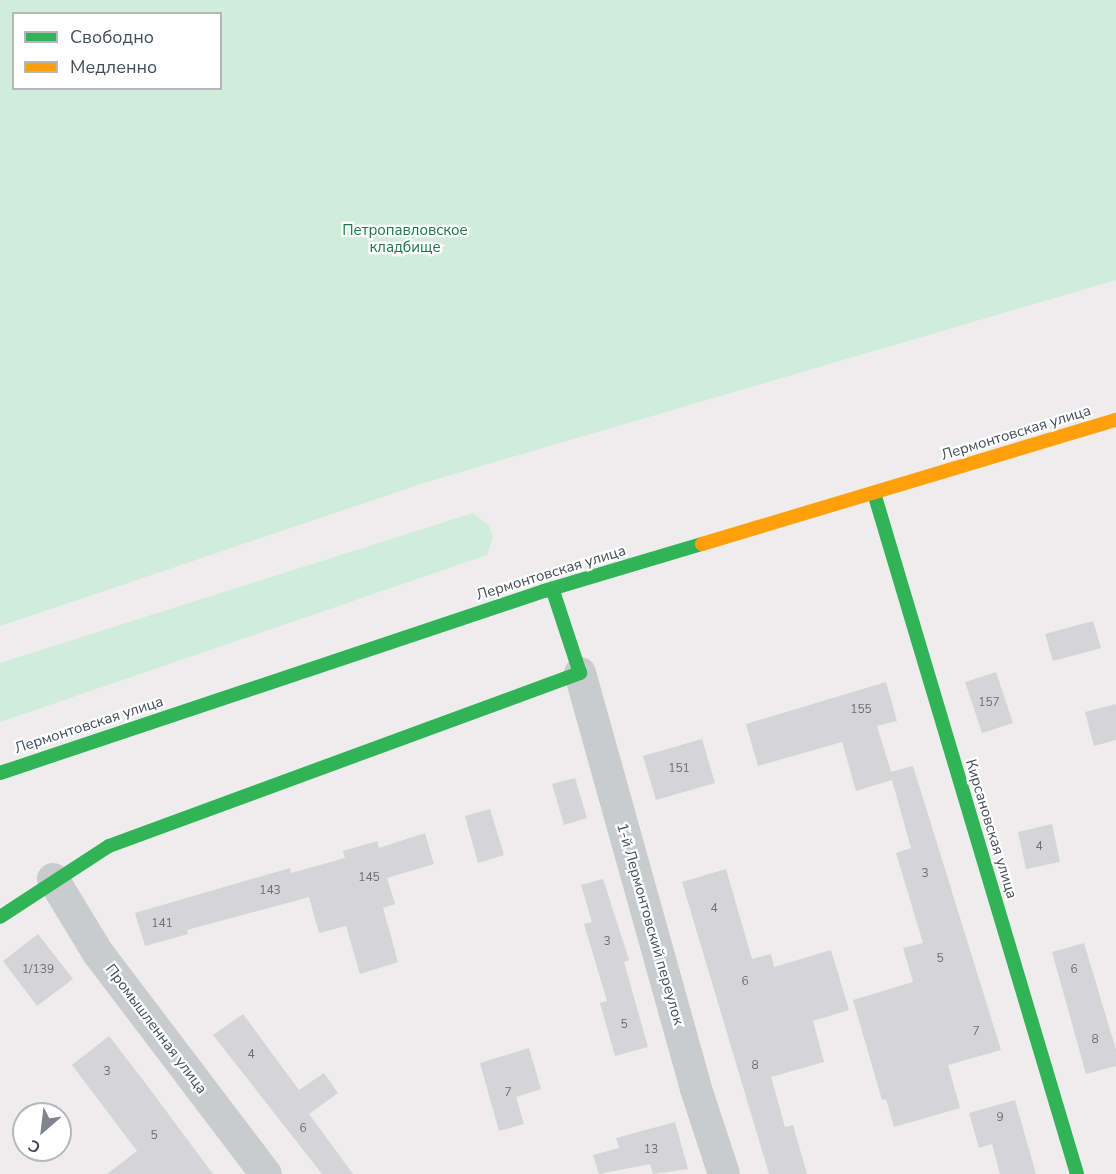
<!DOCTYPE html>
<meta charset="utf-8">
<style>
body{margin:0}
#map{position:relative;width:1116px;height:1174px;overflow:hidden;background:#eeecec;font-family:"Nunito Sans",sans-serif}
div>[style]{position:absolute}
[style*='--x']{left:calc(var(--x)*1px);top:calc(var(--y)*1px);width:calc(var(--w)*1px);rotate:calc(var(--a)*1deg)}
.green>*{inset:0;background:#d0eddc}
.building>*{inset:0;background:#d5d4d7}
.street>*{height:32px;margin:-16px;padding:0 16px;transform-origin:16px;border-radius:16px;background:#c9cbcd}
.fast>*{height:14px;margin:-7px;padding:0 7px;transform-origin:7px;border-radius:7px;background:#30b455}
.slow>*{height:14px;margin:-7px;padding:0 7px;transform-origin:7px;border-radius:7px;background:#ff9f0a}
span{translate:-50% -50%;white-space:nowrap;text-align:center;line-height:1.15;-webkit-text-stroke:4.5px #fff;paint-order:stroke}
.number-label{font-size:12px;color:#6a717a}
.number-label span{-webkit-text-stroke-width:0}
.park-label{font-size:15px;color:#16794a}
.street-label{font-size:15px;color:#444e59}
.legend{position:absolute;left:12px;top:12px;width:210px;height:78px;box-sizing:border-box;background:#fff;border:2px solid #b4b8bd;margin:0;padding:8px 10px;list-style:none;font-size:18px;color:#444e59}
.legend li{display:flex;align-items:center;gap:12px;height:30px}
.legend b{width:30px;border:2px solid #b4b8bd}
.north{position:absolute;left:12px;top:1102px;width:60px;height:60px;box-sizing:border-box;background:#fff;border:2px solid #b4b8bd;border-radius:50%;rotate:208deg;font-size:16px;font-weight:700;line-height:24px;text-align:center;color:#444e59}
.north::after{content:'';display:block;margin:auto;width:21px;height:27px;background:#80858c;clip-path:polygon(50% 0,100% 100%,50% 72%,0 100%)}
</style>
<div id="map">
<div class="green">
<div style="clip-path:polygon(evenodd,0 0,1116px 0,1116px 280px,430px 481px,0 626px,0 0,14px 14px,220px 14px,220px 88px,14px 88px,14px 14px)"></div>
<div style="clip-path:polygon(473px 513px,489px 526px,493px 537px,487px 555px,0 722px,0 663px)"></div>
</div>
<div class="building">
<div style="clip-path:polygon(1093px 621px,1101px 648px,1053px 661px,1045px 634px)"></div>
<div style="clip-path:polygon(996px 672px,1013px 723px,982px 733px,965px 682px)"></div>
<div style="clip-path:polygon(886px 682px,897px 721px,877px 726px,891px 772px,913px 766px,1001px 1050px,948px 1065px,960px 1108px,894px 1127px,886px 1099px,882px 1100px,853px 1000px,913px 982px,903px 948px,923px 943px,896px 853px,911px 848px,892px 780px,856px 791px,842px 742px,758px 766px,746px 724px)"></div>
<div style="clip-path:polygon(1116px 704px,1116px 740px,1094px 746px,1085px 712px)"></div>
<div style="clip-path:polygon(702px 739px,715px 783px,656px 800px,643px 756px)"></div>
<div style="clip-path:polygon(575px 778px,587px 818px,564px 825px,552px 784px)"></div>
<div style="clip-path:polygon(490px 809px,504px 855px,478px 863px,465px 816px)"></div>
<div style="clip-path:polygon(1052px 824px,1060px 862px,1026px 869px,1018px 832px)"></div>
<div style="clip-path:polygon(425px 833px,434px 864px,387px 878px,395px 904px,383px 908px,398px 962px,360px 974px,346px 926px,319px 933px,309px 897px,187px 930px,188px 934px,145px 946px,135px 913px,290px 868px,291px 873px,345px 858px,343px 851px,377px 841px,379px 848px)"></div>
<div style="clip-path:polygon(726px 869px,752px 959px,771px 954px,774px 967px,831px 950px,849px 1010px,813px 1021px,824px 1062px,771px 1077px,785px 1127px,793px 1125px,807px 1174px,769px 1174px,682px 882px)"></div>
<div style="clip-path:polygon(603px 879px,629px 960px,624px 962px,648px 1047px,615px 1056px,600px 1003px,607px 1001px,584px 924px,592px 922px,581px 885px)"></div>
<div style="clip-path:polygon(38px 934px,73px 979px,37px 1006px,3px 961px)"></div>
<div style="clip-path:polygon(1084px 943px,1116px 1050px,1116px 1066px,1086px 1074px,1052px 952px)"></div>
<div style="clip-path:polygon(243px 1014px,299px 1090px,324px 1073px,338px 1093px,309px 1114px,353px 1174px,322px 1174px,213px 1035px)"></div>
<div style="clip-path:polygon(109px 1036px,143px 1080px,213px 1174px,107px 1174px,137px 1151px,72px 1065px)"></div>
<div style="clip-path:polygon(529px 1048px,541px 1089px,516px 1097px,524px 1124px,499px 1131px,480px 1063px)"></div>
<div style="clip-path:polygon(1015px 1100px,1036px 1174px,1000px 1174px,992px 1144px,979px 1148px,969px 1113px)"></div>
<div style="clip-path:polygon(675px 1122px,688px 1169px,653px 1174px,650px 1164px,599px 1174px,593px 1155px,619px 1148px,616px 1138px)"></div>
</div>
<div class="street">
<div style="--x:580;--y:673;--w:432;--a:74.4"></div>
<div style="--x:696;--y:1089;--w:89;--a:71.8"></div>
<div style="--x:53;--y:879;--w:87;--a:58.7"></div>
<div style="--x:98;--y:953;--w:278;--a:52.8"></div>
</div>
<div class="fast">
<div style="--x:874;--y:493;--w:711;--a:73.4"></div>
<div style="--x:0;--y:773;--w:574;--a:-18.5"></div>
<div style="--x:544;--y:591;--w:165;--a:-16.6"></div>
<div style="--x:0;--y:917;--w:130;--a:-33.1"></div>
<div style="--x:109;--y:846;--w:502;--a:-20.17"></div>
<div style="--x:580;--y:673;--w:89;--a:-108.2"></div>
</div>
<div class="slow">
<div style="--x:702;--y:544;--w:432;--a:-16.7"></div>
</div>
<div class="number-label">
<span style="left:989px;top:703px">157</span>
<span style="left:861px;top:710px">155</span>
<span style="left:679px;top:769px">151</span>
<span style="left:1039px;top:847px">4</span>
<span style="left:925px;top:874px">3</span>
<span style="left:369px;top:878px">145</span>
<span style="left:270px;top:891px">143</span>
<span style="left:714px;top:909px">4</span>
<span style="left:162px;top:924px">141</span>
<span style="left:607px;top:942px">3</span>
<span style="left:940px;top:959px">5</span>
<span style="left:38px;top:970px">1/139</span>
<span style="left:1074px;top:970px">6</span>
<span style="left:745px;top:982px">6</span>
<span style="left:624px;top:1025px">5</span>
<span style="left:976px;top:1032px">7</span>
<span style="left:1095px;top:1040px">8</span>
<span style="left:251px;top:1055px">4</span>
<span style="left:755px;top:1066px">8</span>
<span style="left:107px;top:1072px">3</span>
<span style="left:508px;top:1093px">7</span>
<span style="left:1000px;top:1118px">9</span>
<span style="left:303px;top:1129px">6</span>
<span style="left:154px;top:1136px">5</span>
<span style="left:651px;top:1150px">13</span>
</div>
<div class="park-label">
<span style="left:405px;top:239px">Петропавловское<br>кладбище</span>
</div>
<div class="street-label">
<span style="left:1016px;top:433px;rotate:-17deg">Лермонтовская улица</span>
<span style="left:551px;top:573px;rotate:-17deg">Лермонтовская улица</span>
<span style="left:89px;top:725px;rotate:-18deg">Лермонтовская улица</span>
<span style="left:991px;top:829px;rotate:73deg">Кирсановская улица</span>
<span style="left:650px;top:924px;rotate:74deg">1-й Лермонтовский переулок</span>
<span style="left:156px;top:1029px;rotate:53deg">Промышленная улица</span>
</div>
<ul class="legend">
<li><b style="height:8px;background:#30b455"></b>Свободно</li>
<li><b style="height:8px;background:#ff9f0a"></b>Медленно</li>
</ul>
<div class="north">С</div>
</div>
